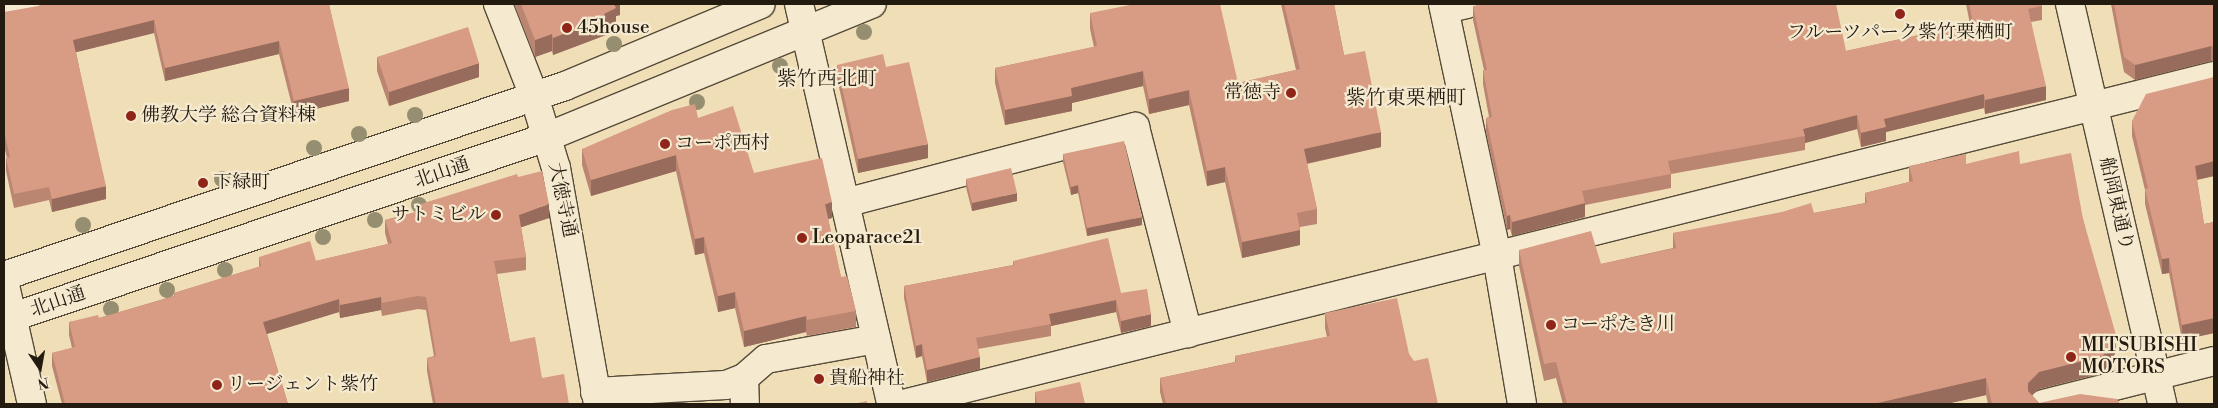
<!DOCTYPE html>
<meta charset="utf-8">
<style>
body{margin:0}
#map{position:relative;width:2218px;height:408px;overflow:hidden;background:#efdeb6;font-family:"Libre Bodoni","Noto Serif JP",serif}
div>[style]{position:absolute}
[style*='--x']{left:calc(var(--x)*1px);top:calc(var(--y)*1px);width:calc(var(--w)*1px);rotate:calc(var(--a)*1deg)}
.roads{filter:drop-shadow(1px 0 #564b3a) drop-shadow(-1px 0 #564b3a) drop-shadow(0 1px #564b3a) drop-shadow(0 -1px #564b3a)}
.minor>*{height:28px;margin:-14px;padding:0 14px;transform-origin:14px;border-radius:14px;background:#f5ead0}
.trees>*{width:16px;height:16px;margin:-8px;border-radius:50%;background:#968e70}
.wall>*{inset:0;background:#ba8571}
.shaded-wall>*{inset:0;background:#976c5c}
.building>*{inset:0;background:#d89b83}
.dots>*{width:14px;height:14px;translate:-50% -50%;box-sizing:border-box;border:2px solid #f5ead0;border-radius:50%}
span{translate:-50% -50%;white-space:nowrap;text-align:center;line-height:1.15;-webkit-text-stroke:4.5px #f5ead0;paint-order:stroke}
.poi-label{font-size:19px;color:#231a10}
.left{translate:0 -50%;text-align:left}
.right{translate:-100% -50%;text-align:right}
.street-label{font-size:19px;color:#231a10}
.neighbourhood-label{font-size:20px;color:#231a10}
.frame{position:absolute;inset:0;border:5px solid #231a10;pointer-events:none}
.north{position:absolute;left:15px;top:343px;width:50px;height:50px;-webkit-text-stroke:4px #f5ead0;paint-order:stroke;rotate:168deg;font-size:14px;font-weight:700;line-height:20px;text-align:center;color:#231a10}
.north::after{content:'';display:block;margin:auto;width:18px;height:22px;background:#231a10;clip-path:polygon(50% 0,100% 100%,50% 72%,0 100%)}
</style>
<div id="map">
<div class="roads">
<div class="minor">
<div style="--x:498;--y:4;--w:99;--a:68.6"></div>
<div style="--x:534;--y:96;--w:75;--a:73"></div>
<div style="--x:556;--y:168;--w:240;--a:79.9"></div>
<div style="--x:799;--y:4;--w:410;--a:77"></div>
<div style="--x:1443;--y:4;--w:258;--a:77.9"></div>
<div style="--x:1497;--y:256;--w:150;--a:80.4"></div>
<div style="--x:2070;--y:4;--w:410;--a:77"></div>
<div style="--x:1445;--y:9;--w:23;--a:-13"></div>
<div style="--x:4;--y:11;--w:31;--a:-13"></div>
<div style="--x:845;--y:203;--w:300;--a:-14.7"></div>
<div style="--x:1135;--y:127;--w:213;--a:75.6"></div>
<div style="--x:4;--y:276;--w:592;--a:-18.71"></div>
<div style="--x:565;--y:86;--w:212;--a:-22.7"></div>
<div style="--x:4;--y:281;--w:126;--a:77.2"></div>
<div style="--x:4;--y:320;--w:573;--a:-18.62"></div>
<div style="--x:547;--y:137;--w:351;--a:-22.3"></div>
<div style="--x:744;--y:378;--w:26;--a:88"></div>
<div style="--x:595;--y:392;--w:131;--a:-3.1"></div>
<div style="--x:726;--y:385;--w:19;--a:-21"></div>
<div style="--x:744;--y:378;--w:29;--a:-41"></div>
<div style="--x:766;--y:359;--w:112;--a:-10.3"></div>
<div style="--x:903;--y:404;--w:1351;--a:-14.05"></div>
<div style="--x:2043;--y:404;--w:176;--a:-14.1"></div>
</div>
</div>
<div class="trees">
<div style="left:864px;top:32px"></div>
<div style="left:614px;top:44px"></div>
<div style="left:780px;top:66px"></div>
<div style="left:697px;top:102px"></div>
<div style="left:415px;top:115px"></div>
<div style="left:359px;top:134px"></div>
<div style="left:314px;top:148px"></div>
<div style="left:222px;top:179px"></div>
<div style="left:419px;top:205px"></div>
<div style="left:375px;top:220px"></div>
<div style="left:83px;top:225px"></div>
<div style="left:323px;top:237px"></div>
<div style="left:225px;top:270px"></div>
<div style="left:167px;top:290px"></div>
<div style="left:111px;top:309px"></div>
</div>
<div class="wall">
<div style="clip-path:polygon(329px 4px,349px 101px,294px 114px,279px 54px,165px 81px,154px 33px,76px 52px,106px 199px,52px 212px,49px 200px,14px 208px,6px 171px,6px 158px,7px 158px,4px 146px,4px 12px)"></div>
<div style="clip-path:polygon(514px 4px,620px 4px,620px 15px,616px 16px,616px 26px,606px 30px,606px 35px,553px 55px,552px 51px,535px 57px)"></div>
<div style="clip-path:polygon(1281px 4px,1334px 4px,1344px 55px,1381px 147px,1307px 164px,1317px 209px,1317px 224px,1300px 227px,1300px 245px,1242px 258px,1225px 182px,1207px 186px,1189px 105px,1149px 114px,1143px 86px,1072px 103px,1072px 111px,1005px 125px,995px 83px,995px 68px,1094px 47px,1090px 29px,1090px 13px,1238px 83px,1296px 70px)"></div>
<div style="clip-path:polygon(1966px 4px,2042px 4px,2042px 20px,2031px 22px,2046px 100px,1985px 114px,1984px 108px,1886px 132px,1886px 141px,1861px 147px,1857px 129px,1805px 143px,1805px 150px,1671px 174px,1671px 188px,1585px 205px,1585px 217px,1512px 236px,1510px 229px,1507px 230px,1486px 132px,1486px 118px,1489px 117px,1483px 84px,1483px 70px,1484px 70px,1473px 20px,1473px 6px,1846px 51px,1970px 24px)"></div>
<div style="clip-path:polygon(2111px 4px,2214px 4px,2214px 62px,2211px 61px,2135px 80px,2124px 72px)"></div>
<div style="clip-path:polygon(377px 57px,479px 77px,389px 106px,377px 71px)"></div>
<div style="clip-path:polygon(837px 65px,886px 67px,928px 158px,858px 173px,837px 78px)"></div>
<div style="clip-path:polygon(2214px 77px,2214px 176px,2197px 180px,2204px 224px,2214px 222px,2214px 333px,2182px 340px,2169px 273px,2162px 274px,2145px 204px,2145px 190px,2132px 136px,2132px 121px)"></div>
<div style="clip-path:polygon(698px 118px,754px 173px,832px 218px,828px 219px,841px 277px,856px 311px,856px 327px,807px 336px,806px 332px,744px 347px,735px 308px,718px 312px,704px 253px,695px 255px,676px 171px,591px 196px,582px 165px,582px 149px)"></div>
<div style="clip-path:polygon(1063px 154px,1142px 225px,1087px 236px,1078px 193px,1071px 195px,1063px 162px)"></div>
<div style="clip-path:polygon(1966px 164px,2020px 164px,2083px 219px,2116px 352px,2103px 373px,2039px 389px,2032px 395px,2039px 403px,2120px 404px,1988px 404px,1986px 395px,1946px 404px,1563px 404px,1556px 378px,1544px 381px,1519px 266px,1519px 250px,1601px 264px,1673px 248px,1673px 233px,1814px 213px,1865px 203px,1865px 193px,1909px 182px,1909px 166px)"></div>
<div style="clip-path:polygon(518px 177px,549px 218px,521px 227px,526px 257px,526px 270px,497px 274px,510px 342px,542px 378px,569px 404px,433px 404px,427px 371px,427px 358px,434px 356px,426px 310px,418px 309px,382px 316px,381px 310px,340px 318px,339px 312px,267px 334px,288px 404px,62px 404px,52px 366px,52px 353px,72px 348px,69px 335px,69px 322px,99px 318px,174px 296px,174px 293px,259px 267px,259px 257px,316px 261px,388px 244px,385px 233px,385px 220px,421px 211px,421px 204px)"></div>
<div style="clip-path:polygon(966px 179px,1017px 201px,972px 211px,966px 187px)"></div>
<div style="clip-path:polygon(1013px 261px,1121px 293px,1151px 326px,1121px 333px,1116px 312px,1051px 326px,1051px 336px,978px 349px,980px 369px,927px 382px,922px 356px,916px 358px,904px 298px,904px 286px,1013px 265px)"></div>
<div style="clip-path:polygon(1325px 313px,1409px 354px,1438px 404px,1163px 404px,1160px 392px,1160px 378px,1235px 362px,1235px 356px,1327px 337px,1325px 328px)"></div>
<div style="clip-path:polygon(1035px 392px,1085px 404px,1035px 404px)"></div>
</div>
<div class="shaded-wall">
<div style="clip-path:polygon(613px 4px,620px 4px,620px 15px,616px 16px,616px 26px,606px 30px,606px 35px,553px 55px,553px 38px,604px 14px)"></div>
<div style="clip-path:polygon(154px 20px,154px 33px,73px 53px,73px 40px)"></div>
<div style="clip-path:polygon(552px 34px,552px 51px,535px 57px,535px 40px)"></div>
<div style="clip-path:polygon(279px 41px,279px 54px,165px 81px,165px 68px)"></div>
<div style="clip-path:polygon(2211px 46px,2211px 61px,2135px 80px,2135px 65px)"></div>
<div style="clip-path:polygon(479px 63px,479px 77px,389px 106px,389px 92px)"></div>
<div style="clip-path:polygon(1143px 71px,1143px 86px,1072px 103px,1072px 111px,1005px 125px,1005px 110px,1071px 88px)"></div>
<div style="clip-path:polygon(2046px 86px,2046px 100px,1985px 114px,1985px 100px)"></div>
<div style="clip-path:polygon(349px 88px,349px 101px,294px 114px,294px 101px)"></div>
<div style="clip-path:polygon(1189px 90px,1189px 105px,1149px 114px,1149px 99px)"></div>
<div style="clip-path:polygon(1984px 94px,1984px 108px,1886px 132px,1886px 141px,1861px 147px,1861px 133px,1884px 119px)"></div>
<div style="clip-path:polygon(1857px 115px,1857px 129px,1805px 143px,1805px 136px,1803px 129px)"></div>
<div style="clip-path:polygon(1381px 132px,1381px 147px,1304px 164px,1304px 149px)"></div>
<div style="clip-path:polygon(928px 144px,928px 158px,858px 173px,858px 159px)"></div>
<div style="clip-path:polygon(676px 155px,676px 171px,591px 196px,591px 180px)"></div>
<div style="clip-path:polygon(2214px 161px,2214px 176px,2195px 180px,2195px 166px)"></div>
<div style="clip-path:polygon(1225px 167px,1225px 182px,1207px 186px,1207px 171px)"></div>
<div style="clip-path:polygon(1078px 185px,1078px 193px,1071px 195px,1071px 187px)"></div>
<div style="clip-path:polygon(106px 186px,106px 199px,52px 212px,52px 199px)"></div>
<div style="clip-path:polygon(1017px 193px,1017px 201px,972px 211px,972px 203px)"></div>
<div style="clip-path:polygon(832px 202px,832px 218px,825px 220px,825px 204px)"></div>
<div style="clip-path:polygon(1585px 203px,1585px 217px,1512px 236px,1512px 222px)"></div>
<div style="clip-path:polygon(549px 204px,549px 218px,519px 228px,519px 215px)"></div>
<div style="clip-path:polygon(1510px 215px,1510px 229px,1507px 230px,1507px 216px)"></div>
<div style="clip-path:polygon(1142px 217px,1142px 225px,1087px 236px,1087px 228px)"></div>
<div style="clip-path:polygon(1300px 230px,1300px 245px,1242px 258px,1242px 242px)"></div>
<div style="clip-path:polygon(704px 237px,704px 253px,695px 255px,695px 239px)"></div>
<div style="clip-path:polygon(2169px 258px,2169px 273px,2162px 274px,2162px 259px)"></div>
<div style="clip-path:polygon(735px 292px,735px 308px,718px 312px,718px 296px)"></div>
<div style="clip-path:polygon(381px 297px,381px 310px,340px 318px,340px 305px)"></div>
<div style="clip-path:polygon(339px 299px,339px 312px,263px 335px,263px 322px)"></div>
<div style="clip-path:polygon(1116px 300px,1116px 312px,1051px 326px,1049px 314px)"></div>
<div style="clip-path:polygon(1151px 314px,1151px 326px,1121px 333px,1121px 321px)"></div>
<div style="clip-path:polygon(806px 316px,806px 332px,744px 347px,744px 331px)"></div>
<div style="clip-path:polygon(2214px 318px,2214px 333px,2182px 340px,2182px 325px)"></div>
<div style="clip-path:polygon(2116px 335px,2116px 352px,2103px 373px,2039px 389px,2028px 399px,2028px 383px,2039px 372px)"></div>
<div style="clip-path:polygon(922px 344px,922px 356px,916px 358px,916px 346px)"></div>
<div style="clip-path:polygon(980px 357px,980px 369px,927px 382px,927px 370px)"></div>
<div style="clip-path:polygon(1986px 378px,1986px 395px,1946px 404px,1873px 404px)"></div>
</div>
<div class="building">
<div style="clip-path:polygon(42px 4px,329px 4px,349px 88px,294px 101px,279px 41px,165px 68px,154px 20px,73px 40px,106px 186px,52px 199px,49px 187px,14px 194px,6px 158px,10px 157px,4px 132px,4px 12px,38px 6px)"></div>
<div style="clip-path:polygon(521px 4px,614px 4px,616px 8px,604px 14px,606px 18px,553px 38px,552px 34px,535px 40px)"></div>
<div style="clip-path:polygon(1135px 4px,1220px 4px,1238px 83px,1300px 69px,1284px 4px,1334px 4px,1344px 55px,1365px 51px,1381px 132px,1304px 149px,1317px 209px,1297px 213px,1300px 230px,1242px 242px,1225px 167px,1207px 171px,1189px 90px,1149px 99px,1143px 71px,1071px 88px,1072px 96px,1005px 110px,995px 68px,1097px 46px,1090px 13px)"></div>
<div style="clip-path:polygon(1483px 4px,1836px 4px,1846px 51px,1973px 23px,1969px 4px,2042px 4px,2042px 6px,2028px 9px,2046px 86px,1985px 100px,1984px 94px,1884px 119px,1886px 127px,1861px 133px,1857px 115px,1803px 129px,1805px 136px,1668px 161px,1671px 174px,1582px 191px,1585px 203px,1512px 222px,1510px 215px,1507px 216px,1486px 118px,1492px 117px,1483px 70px,1487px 70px,1473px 6px)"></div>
<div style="clip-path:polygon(2114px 4px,2214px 4px,2214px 47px,2211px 46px,2135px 65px,2124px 57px)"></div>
<div style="clip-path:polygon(468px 27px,479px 63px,389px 92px,377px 57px)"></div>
<div style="clip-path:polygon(883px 54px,886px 67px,909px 62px,928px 144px,858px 159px,837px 65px)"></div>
<div style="clip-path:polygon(2214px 77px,2214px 161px,2195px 166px,2204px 224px,2214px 222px,2214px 318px,2182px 325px,2169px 258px,2162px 259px,2145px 189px,2148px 188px,2132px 121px,2146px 94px)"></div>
<div style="clip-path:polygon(695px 104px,698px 118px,733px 106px,754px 173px,822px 158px,832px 202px,825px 204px,841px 277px,847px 276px,856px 311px,807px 320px,806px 316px,744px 331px,735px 292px,718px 296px,704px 237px,695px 239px,676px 155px,591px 180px,582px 149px,672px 110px)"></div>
<div style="clip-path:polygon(1124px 141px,1142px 217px,1087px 228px,1078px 185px,1071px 187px,1063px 154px)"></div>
<div style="clip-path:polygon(2019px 151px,2020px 164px,2071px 153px,2083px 219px,2116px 335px,2103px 356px,2039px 372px,2028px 383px,2028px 391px,2039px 403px,2080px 394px,2117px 399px,2120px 404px,1992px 404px,1986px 378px,1873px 404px,1567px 404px,1556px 362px,1544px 364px,1519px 250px,1591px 231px,1601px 264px,1676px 248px,1673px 233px,1782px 212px,1811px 203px,1814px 213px,1867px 203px,1865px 193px,1913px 181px,1909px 166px,1966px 154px,1966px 164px)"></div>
<div style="clip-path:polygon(1011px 168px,1017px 193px,972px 203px,966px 179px)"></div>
<div style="clip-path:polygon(542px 171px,549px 204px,519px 215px,526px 257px,494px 261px,510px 342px,535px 337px,542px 378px,564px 374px,569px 404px,436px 404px,427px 358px,436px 356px,426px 297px,418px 296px,382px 303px,381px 297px,340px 305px,339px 299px,263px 322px,288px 404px,65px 404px,52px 353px,75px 347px,69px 322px,98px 315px,99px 318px,175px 296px,174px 293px,261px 266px,259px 257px,310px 241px,316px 261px,392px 243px,385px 220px,423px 210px,421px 204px,517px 174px,518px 177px)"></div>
<div style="clip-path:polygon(1108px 238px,1121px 293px,1147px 289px,1151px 314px,1121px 321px,1116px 300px,1049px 314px,1051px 324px,976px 338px,980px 357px,927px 370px,922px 344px,916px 346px,904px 286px,1014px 265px,1013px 261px)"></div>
<div style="clip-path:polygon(1397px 298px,1409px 354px,1414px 361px,1428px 358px,1438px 404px,1166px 404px,1160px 378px,1236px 362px,1235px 356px,1330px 336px,1325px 313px)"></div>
<div style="clip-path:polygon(1080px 382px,1085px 404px,1037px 404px,1035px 392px)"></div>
<div style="clip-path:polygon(867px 401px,867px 404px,853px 404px)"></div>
</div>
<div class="dots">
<div style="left:1900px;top:14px;background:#8f2418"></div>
<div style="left:567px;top:28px;background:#8f2418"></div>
<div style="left:1291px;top:93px;background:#8f2418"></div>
<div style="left:131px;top:116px;background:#8f2418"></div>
<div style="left:665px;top:144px;background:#8f2418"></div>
<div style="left:203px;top:183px;background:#8f2418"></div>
<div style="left:496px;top:215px;background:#8f2418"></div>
<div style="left:802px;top:238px;background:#8f2418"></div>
<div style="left:1551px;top:325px;background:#8f2418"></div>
<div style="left:2071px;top:357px;background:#8f2418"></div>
<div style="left:819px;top:379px;background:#8f2418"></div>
<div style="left:217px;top:385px;background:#8f2418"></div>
</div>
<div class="poi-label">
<span class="left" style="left:577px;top:28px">45house</span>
<span style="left:1900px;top:33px">フルーツパーク紫竹栗栖町</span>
<span class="right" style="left:1281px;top:93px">常徳寺</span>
<span class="left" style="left:141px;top:116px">佛教大学 総合資料棟</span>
<span class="left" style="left:675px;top:144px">コーポ西村</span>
<span class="left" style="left:213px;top:183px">下緑町</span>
<span class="right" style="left:486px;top:215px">サトミビル</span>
<span class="left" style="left:812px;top:238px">Leoparace21</span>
<span class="left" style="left:1561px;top:325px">コーポたき川</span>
<span class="left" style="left:2081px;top:357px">MITSUBISHI<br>MOTORS</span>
<span class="left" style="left:829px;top:379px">貴船神社</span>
<span class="left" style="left:227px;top:385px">リージェント紫竹</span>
</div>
<div class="street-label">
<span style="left:442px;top:173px;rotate:-19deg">北山通</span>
<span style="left:562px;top:200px;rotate:78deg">大徳寺通</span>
<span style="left:2116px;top:204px;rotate:77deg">船岡東通り</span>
<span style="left:58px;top:302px;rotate:-19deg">北山通</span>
</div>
<div class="neighbourhood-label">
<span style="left:827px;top:79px">紫竹西北町</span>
<span style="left:1406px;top:98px">紫竹東栗栖町</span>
</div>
<div class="frame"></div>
<div class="north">N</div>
</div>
